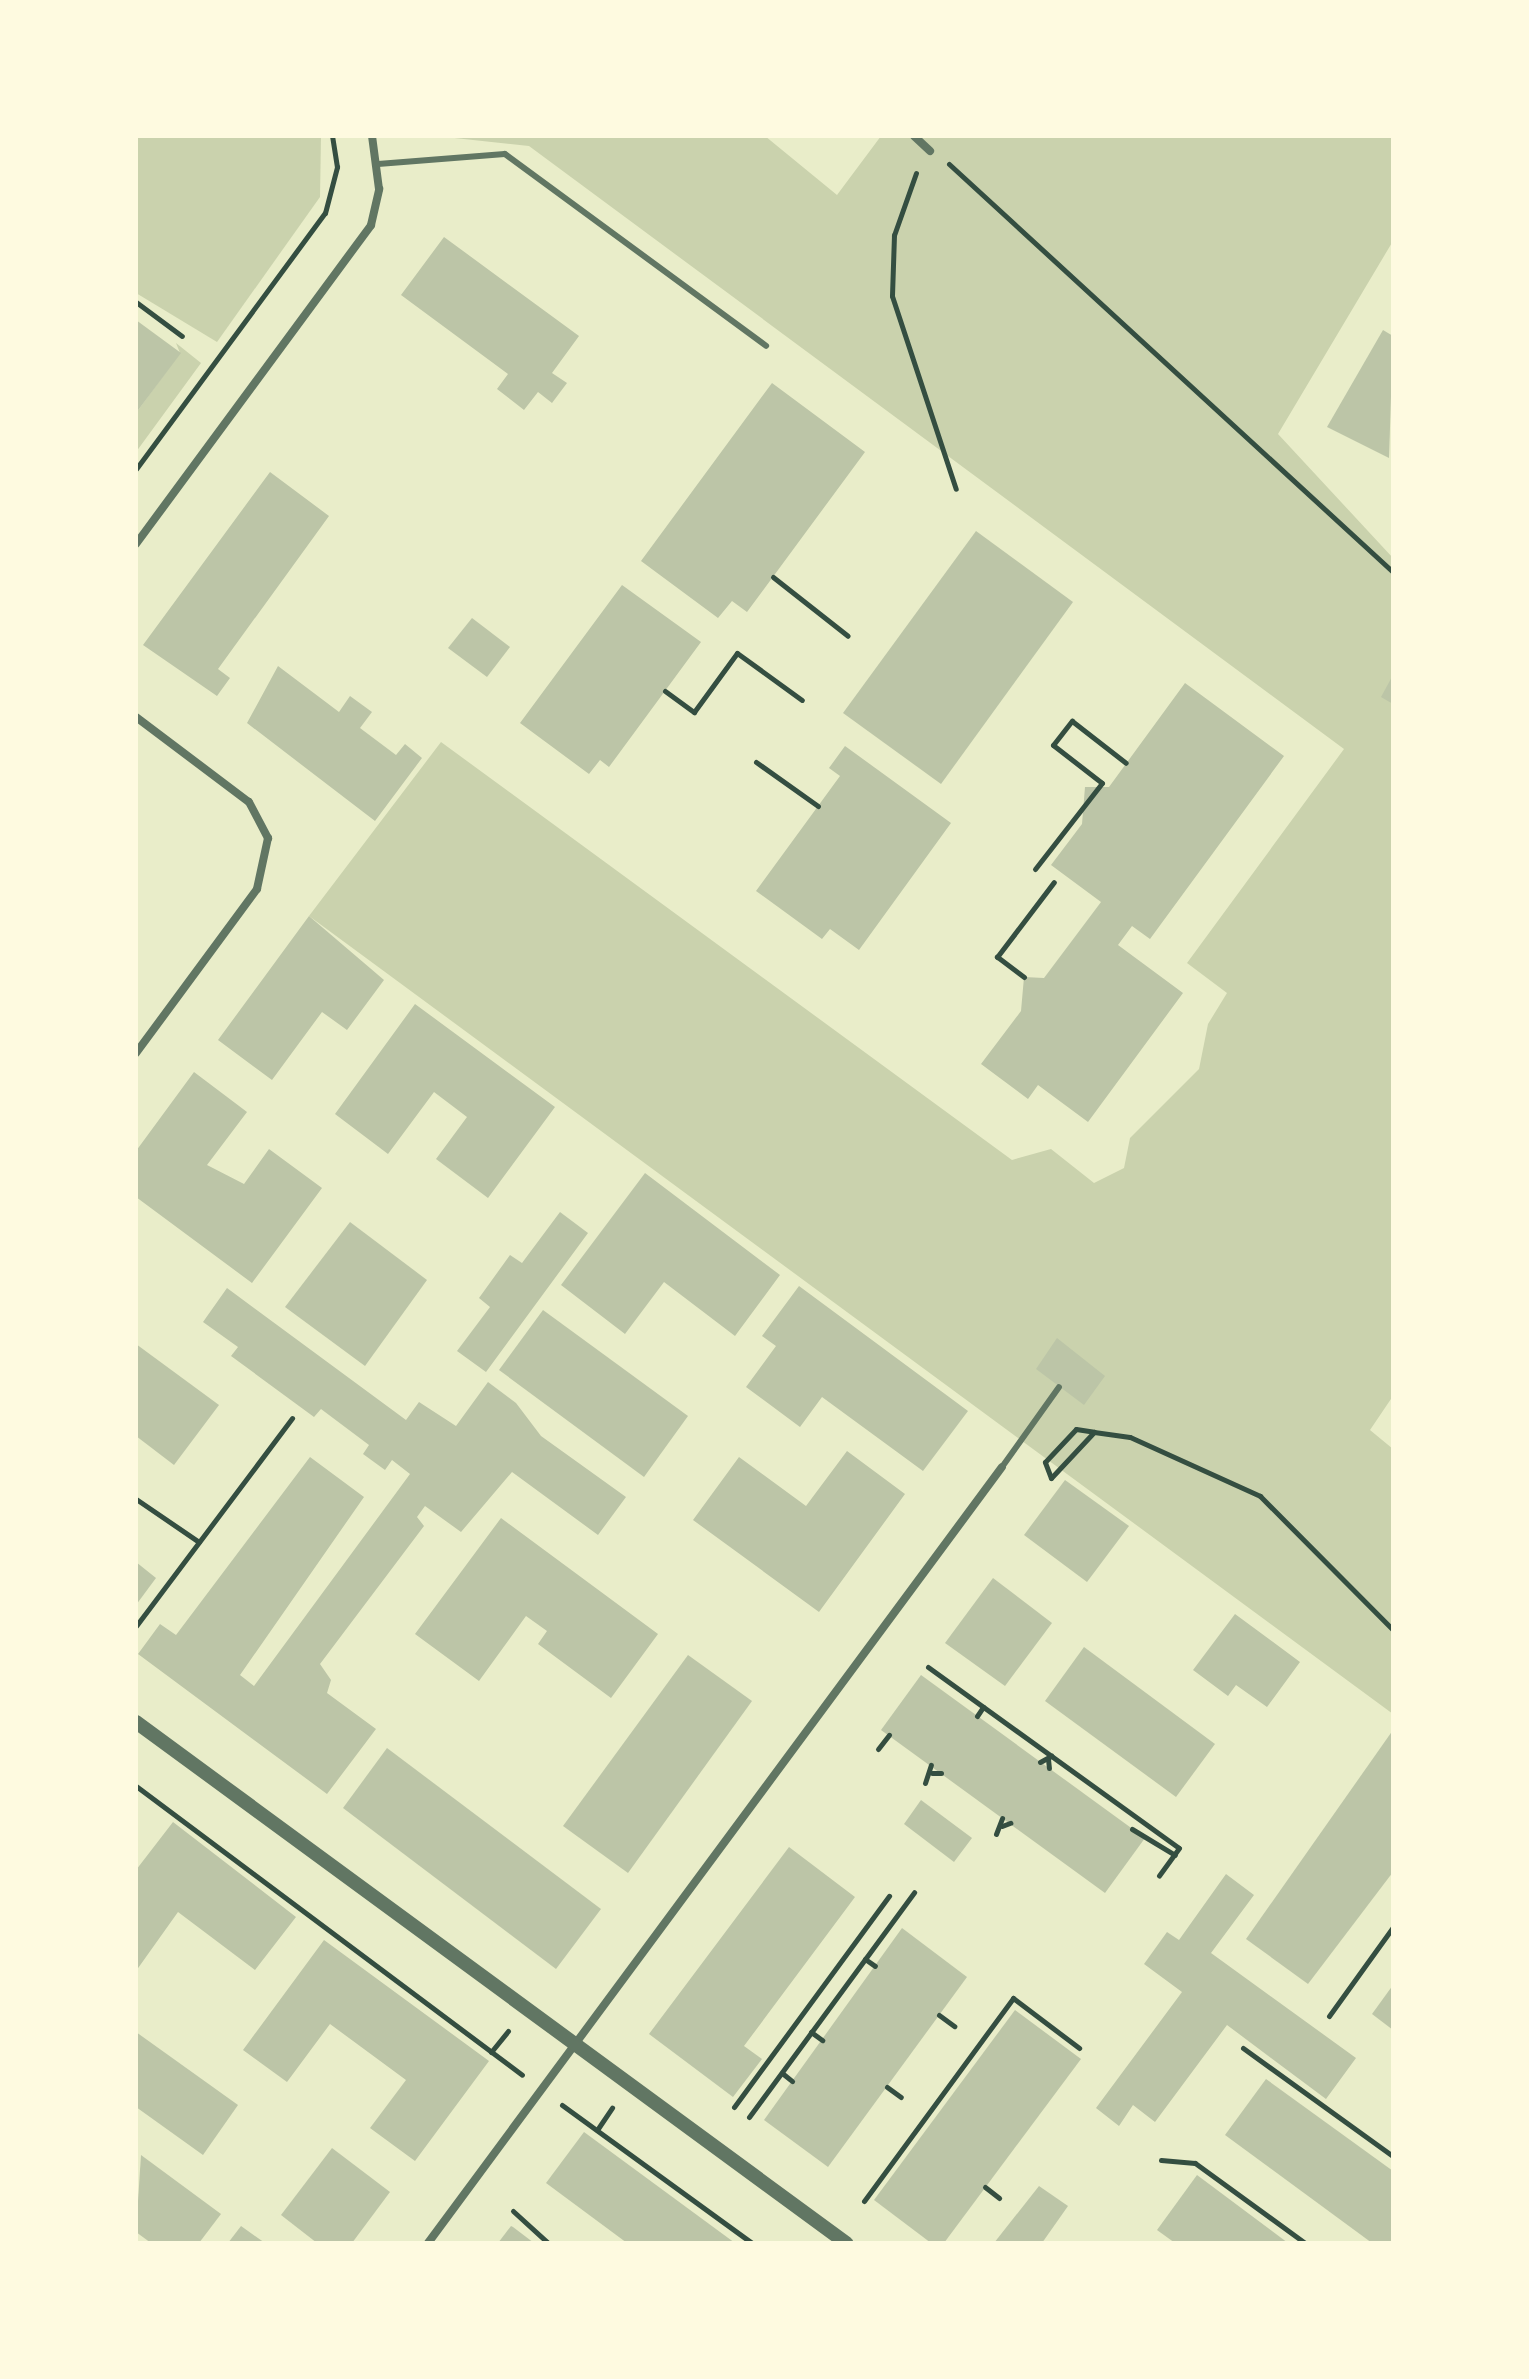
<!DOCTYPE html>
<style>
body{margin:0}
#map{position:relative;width:1529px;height:2379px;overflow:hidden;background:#e9edc9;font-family:"Varela Round",sans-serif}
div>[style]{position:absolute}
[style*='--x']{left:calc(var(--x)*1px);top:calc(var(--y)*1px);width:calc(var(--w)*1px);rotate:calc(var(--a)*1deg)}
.green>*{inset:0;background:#cad2ad}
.building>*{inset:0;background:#bcc5a7}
.path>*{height:5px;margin:-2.5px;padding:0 2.5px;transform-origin:2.5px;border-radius:2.5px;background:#344e41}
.service>*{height:6px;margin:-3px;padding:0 3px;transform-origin:3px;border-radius:3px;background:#617663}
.minor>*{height:8px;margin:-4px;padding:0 4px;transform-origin:4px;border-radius:4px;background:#617663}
.tertiary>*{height:14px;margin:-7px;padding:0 7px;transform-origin:7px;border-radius:7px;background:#617663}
span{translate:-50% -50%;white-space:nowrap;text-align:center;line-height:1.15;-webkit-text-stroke:8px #fefae0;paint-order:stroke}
.frame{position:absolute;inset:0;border:138px solid #fefae0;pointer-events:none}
</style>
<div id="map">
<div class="green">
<div style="clip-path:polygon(136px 136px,321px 136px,320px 197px,217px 342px,136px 293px)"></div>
<div style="clip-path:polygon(436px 136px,765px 136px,837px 195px,881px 136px,1393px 136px,1393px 241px,1278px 434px,1393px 558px,1393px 1396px,1370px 1430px,1393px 1449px,1393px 1714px,309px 916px,441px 742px,1012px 1160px,1051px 1149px,1094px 1183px,1124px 1168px,1130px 1138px,1199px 1069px,1208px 1024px,1227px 993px,1187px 963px,1344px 749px,529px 146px)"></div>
<div style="clip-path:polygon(176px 343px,201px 363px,136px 452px,136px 413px,180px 353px)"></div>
</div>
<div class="building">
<div style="clip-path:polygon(444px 237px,579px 336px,552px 373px,567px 383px,552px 403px,538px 392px,524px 410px,497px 389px,508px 374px,401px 295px)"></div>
<div style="clip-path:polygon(136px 320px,181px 353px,136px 413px)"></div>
<div style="clip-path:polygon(1383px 330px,1393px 336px,1389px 458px,1327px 427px)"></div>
<div style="clip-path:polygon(772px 383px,865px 452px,747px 612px,732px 601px,718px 618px,641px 561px)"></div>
<div style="clip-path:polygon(270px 472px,329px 516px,218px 669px,230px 678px,217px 696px,143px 645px)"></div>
<div style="clip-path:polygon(976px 531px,1073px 602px,941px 784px,843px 713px)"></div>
<div style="clip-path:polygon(622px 585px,701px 642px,609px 767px,600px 760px,589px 774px,520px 723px)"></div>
<div style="clip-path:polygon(472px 618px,510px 647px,487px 677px,448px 648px)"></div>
<div style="clip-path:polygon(278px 666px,339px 712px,350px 696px,372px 712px,360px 728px,396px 755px,405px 744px,422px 758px,375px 821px,247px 723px)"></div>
<div style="clip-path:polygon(1393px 675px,1393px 704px,1381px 697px)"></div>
<div style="clip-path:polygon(1185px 683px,1284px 756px,1150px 939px,1132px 926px,1118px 945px,1183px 993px,1088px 1122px,1038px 1085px,1028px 1099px,981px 1064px,1021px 1011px,1024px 977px,1044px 978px,1101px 902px,1051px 865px,1082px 824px,1085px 787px,1109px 787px)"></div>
<div style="clip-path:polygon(845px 746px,951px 823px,859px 950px,830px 929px,822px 939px,756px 891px,840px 776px,829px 768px)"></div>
<div style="clip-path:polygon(309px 916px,384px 980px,347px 1030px,322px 1012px,272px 1080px,218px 1040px)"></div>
<div style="clip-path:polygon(415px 1004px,555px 1107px,488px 1198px,436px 1159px,467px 1117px,434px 1092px,388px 1154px,335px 1114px)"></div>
<div style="clip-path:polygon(194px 1072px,247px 1112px,207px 1165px,244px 1184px,269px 1149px,322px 1188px,252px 1283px,136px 1197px,136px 1151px)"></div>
<div style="clip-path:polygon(645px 1173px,780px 1275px,735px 1336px,664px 1282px,625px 1334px,561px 1285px)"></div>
<div style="clip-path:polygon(560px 1212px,588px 1233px,486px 1372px,457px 1351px,490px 1307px,479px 1298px,510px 1255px,522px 1263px)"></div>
<div style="clip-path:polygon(350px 1222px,427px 1280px,365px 1366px,285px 1307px)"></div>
<div style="clip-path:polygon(799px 1286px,968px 1411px,923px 1471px,822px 1397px,800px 1427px,746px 1387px,776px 1346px,762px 1336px)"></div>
<div style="clip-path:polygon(227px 1288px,406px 1420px,419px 1402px,456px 1426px,488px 1382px,516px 1403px,541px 1436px,626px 1497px,598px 1535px,512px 1472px,461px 1532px,425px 1506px,417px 1517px,424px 1526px,320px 1664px,331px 1680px,327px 1693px,376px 1729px,327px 1794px,138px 1654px,160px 1624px,176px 1635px,310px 1457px,364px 1497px,240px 1675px,254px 1686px,410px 1474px,392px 1460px,385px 1470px,363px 1454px,369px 1445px,321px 1409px,314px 1417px,231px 1356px,238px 1347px,203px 1322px)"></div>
<div style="clip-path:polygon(543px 1310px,688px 1416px,644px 1477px,499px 1370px)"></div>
<div style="clip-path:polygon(1057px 1338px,1105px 1376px,1084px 1405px,1036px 1369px)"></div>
<div style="clip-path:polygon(136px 1344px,219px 1405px,174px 1465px,136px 1436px)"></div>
<div style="clip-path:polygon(847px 1451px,905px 1494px,819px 1612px,693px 1520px,739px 1457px,806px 1506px)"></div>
<div style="clip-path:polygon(1065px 1480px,1129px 1526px,1087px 1582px,1024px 1535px)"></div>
<div style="clip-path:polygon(501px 1518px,658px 1634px,611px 1698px,538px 1644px,547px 1631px,526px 1616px,479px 1681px,415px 1634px)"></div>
<div style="clip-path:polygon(136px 1562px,156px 1578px,136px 1605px)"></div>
<div style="clip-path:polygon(993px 1578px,1052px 1623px,1005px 1686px,945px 1643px)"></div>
<div style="clip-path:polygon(1235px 1614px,1300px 1662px,1267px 1707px,1236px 1685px,1228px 1696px,1193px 1670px)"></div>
<div style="clip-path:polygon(1084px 1647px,1215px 1744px,1176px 1797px,1045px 1701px)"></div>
<div style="clip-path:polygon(688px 1655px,752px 1701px,628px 1873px,563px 1826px)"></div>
<div style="clip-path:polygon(921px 1675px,1145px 1838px,1105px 1893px,881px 1730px)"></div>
<div style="clip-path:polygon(1393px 1730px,1393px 1872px,1308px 1984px,1246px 1939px)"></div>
<div style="clip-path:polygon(387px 1748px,601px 1909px,556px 1969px,343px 1808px)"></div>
<div style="clip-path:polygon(921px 1800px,972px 1838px,954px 1862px,904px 1824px)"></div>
<div style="clip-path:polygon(173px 1822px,296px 1917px,255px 1970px,178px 1912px,136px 1971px,136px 1870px)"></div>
<div style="clip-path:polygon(789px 1847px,855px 1897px,744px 2046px,762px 2059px,733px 2097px,649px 2034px)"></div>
<div style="clip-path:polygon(1226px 1874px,1254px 1895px,1211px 1953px,1356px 2058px,1326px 2099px,1227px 2025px,1155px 2122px,1133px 2105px,1119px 2126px,1096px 2108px,1182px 1992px,1144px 1964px,1167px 1932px,1179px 1940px)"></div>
<div style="clip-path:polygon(902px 1928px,967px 1977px,828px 2167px,764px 2120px)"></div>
<div style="clip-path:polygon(324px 1940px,489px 2061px,415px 2161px,370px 2128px,406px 2080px,330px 2024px,287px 2082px,243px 2050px)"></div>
<div style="clip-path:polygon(1393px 1985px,1393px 2030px,1372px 2014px)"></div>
<div style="clip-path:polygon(1015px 2010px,1081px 2059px,944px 2243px,931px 2243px,874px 2200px)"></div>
<div style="clip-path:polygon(136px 2032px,238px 2105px,203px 2155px,136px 2107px)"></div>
<div style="clip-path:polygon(1266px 2079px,1393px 2171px,1393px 2243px,1372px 2243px,1225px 2135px)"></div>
<div style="clip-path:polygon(584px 2132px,735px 2243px,627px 2243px,546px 2183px)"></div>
<div style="clip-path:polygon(332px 2148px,390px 2192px,352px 2243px,317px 2243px,281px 2215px)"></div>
<div style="clip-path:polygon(141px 2155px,221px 2214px,199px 2243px,151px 2243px,136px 2232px)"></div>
<div style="clip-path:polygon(1197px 2175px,1288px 2243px,1175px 2243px,1157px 2230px)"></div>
<div style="clip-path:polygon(1039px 2186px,1068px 2206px,1042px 2243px,994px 2243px)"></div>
<div style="clip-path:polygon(241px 2226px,265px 2243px,228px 2243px)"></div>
<div style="clip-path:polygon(511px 2226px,513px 2227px,534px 2243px,498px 2243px)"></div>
</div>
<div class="path">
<div style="--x:949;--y:164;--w:603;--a:42.58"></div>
<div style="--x:916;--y:173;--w:66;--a:109.5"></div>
<div style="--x:894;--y:235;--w:61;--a:91.9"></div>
<div style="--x:892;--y:296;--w:203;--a:71.7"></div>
<div style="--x:136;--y:302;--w:57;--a:36.5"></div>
<div style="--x:136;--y:469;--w:318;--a:-53.6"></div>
<div style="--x:325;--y:213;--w:48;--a:-75.4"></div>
<div style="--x:337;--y:167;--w:31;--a:-99"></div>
<div style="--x:773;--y:577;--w:95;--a:38.2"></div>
<div style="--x:665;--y:691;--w:36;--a:36"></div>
<div style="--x:694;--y:712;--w:73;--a:-53.9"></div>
<div style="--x:737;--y:653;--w:80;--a:35.9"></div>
<div style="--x:756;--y:762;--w:76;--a:35.4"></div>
<div style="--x:1035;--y:869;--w:109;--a:-52.1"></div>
<div style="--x:1102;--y:783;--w:62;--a:-142.2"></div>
<div style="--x:1053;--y:745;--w:31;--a:-52"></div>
<div style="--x:1072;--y:721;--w:68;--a:37.9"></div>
<div style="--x:1024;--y:977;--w:34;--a:-143"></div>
<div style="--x:997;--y:957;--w:94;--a:-52.8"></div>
<div style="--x:1094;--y:1432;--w:63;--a:133.1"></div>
<div style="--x:1051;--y:1478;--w:17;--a:-111"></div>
<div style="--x:1045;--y:1462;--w:45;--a:-46.8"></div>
<div style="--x:1076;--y:1429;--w:18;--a:9"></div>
<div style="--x:1094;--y:1432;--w:36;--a:8"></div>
<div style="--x:1130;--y:1437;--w:143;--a:24.4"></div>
<div style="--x:1260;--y:1496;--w:189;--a:45.2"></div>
<div style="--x:136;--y:1499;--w:76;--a:34.3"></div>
<div style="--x:136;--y:1626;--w:260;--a:-53.1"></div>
<div style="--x:928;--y:1667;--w:309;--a:35.8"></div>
<div style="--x:1179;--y:1848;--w:34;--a:126"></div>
<div style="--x:977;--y:1716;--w:11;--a:-56"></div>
<div style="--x:878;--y:1749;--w:18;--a:-52"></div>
<div style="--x:1048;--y:1759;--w:9;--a:84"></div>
<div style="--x:1040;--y:1762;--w:13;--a:-29"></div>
<div style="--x:932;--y:1773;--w:9;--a:0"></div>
<div style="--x:925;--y:1783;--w:19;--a:-72"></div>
<div style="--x:136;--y:1786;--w:482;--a:36.8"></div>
<div style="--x:1002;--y:1826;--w:9;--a:-21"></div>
<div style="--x:1132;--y:1829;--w:50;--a:31.2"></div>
<div style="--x:996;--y:1834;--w:17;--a:-69"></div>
<div style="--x:865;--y:1959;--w:12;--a:35"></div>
<div style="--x:939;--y:2015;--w:19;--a:36"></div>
<div style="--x:1329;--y:2016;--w:110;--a:-54.3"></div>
<div style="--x:811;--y:2032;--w:14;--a:36"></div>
<div style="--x:1243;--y:2048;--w:185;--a:35.8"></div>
<div style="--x:491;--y:2052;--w:27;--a:-51"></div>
<div style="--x:782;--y:2073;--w:13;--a:39"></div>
<div style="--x:887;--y:2087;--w:17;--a:36"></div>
<div style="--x:562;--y:2105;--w:235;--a:36"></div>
<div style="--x:734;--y:2107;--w:262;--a:-53.7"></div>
<div style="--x:749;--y:2117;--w:279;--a:-53.7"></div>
<div style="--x:597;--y:2130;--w:27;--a:-56"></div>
<div style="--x:1161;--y:2160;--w:34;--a:5"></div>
<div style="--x:1195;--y:2163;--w:136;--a:36"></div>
<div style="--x:985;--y:2187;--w:18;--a:38"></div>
<div style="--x:864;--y:2201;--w:252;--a:-53.7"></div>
<div style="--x:1013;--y:1998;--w:83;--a:37.1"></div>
<div style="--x:513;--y:2211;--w:47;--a:42.4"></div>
</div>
<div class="service">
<div style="--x:378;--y:164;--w:127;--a:-4.5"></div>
<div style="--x:505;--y:154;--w:324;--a:36.3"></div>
<div style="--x:1002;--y:1467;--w:98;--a:-54.5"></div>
</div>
<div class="minor">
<div style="--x:914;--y:136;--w:22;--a:43"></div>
<div style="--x:136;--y:544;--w:396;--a:-53.6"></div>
<div style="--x:371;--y:225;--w:37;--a:-77"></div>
<div style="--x:379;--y:189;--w:53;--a:-97.5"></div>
<div style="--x:136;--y:717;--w:141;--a:37"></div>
<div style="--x:249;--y:802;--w:41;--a:62.2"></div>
<div style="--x:268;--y:838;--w:52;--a:102.2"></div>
<div style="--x:257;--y:889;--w:204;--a:126.4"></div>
<div style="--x:428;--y:2243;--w:965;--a:-53.51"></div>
</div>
<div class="tertiary">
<div style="--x:136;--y:1722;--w:881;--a:36.27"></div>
</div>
<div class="frame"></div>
</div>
